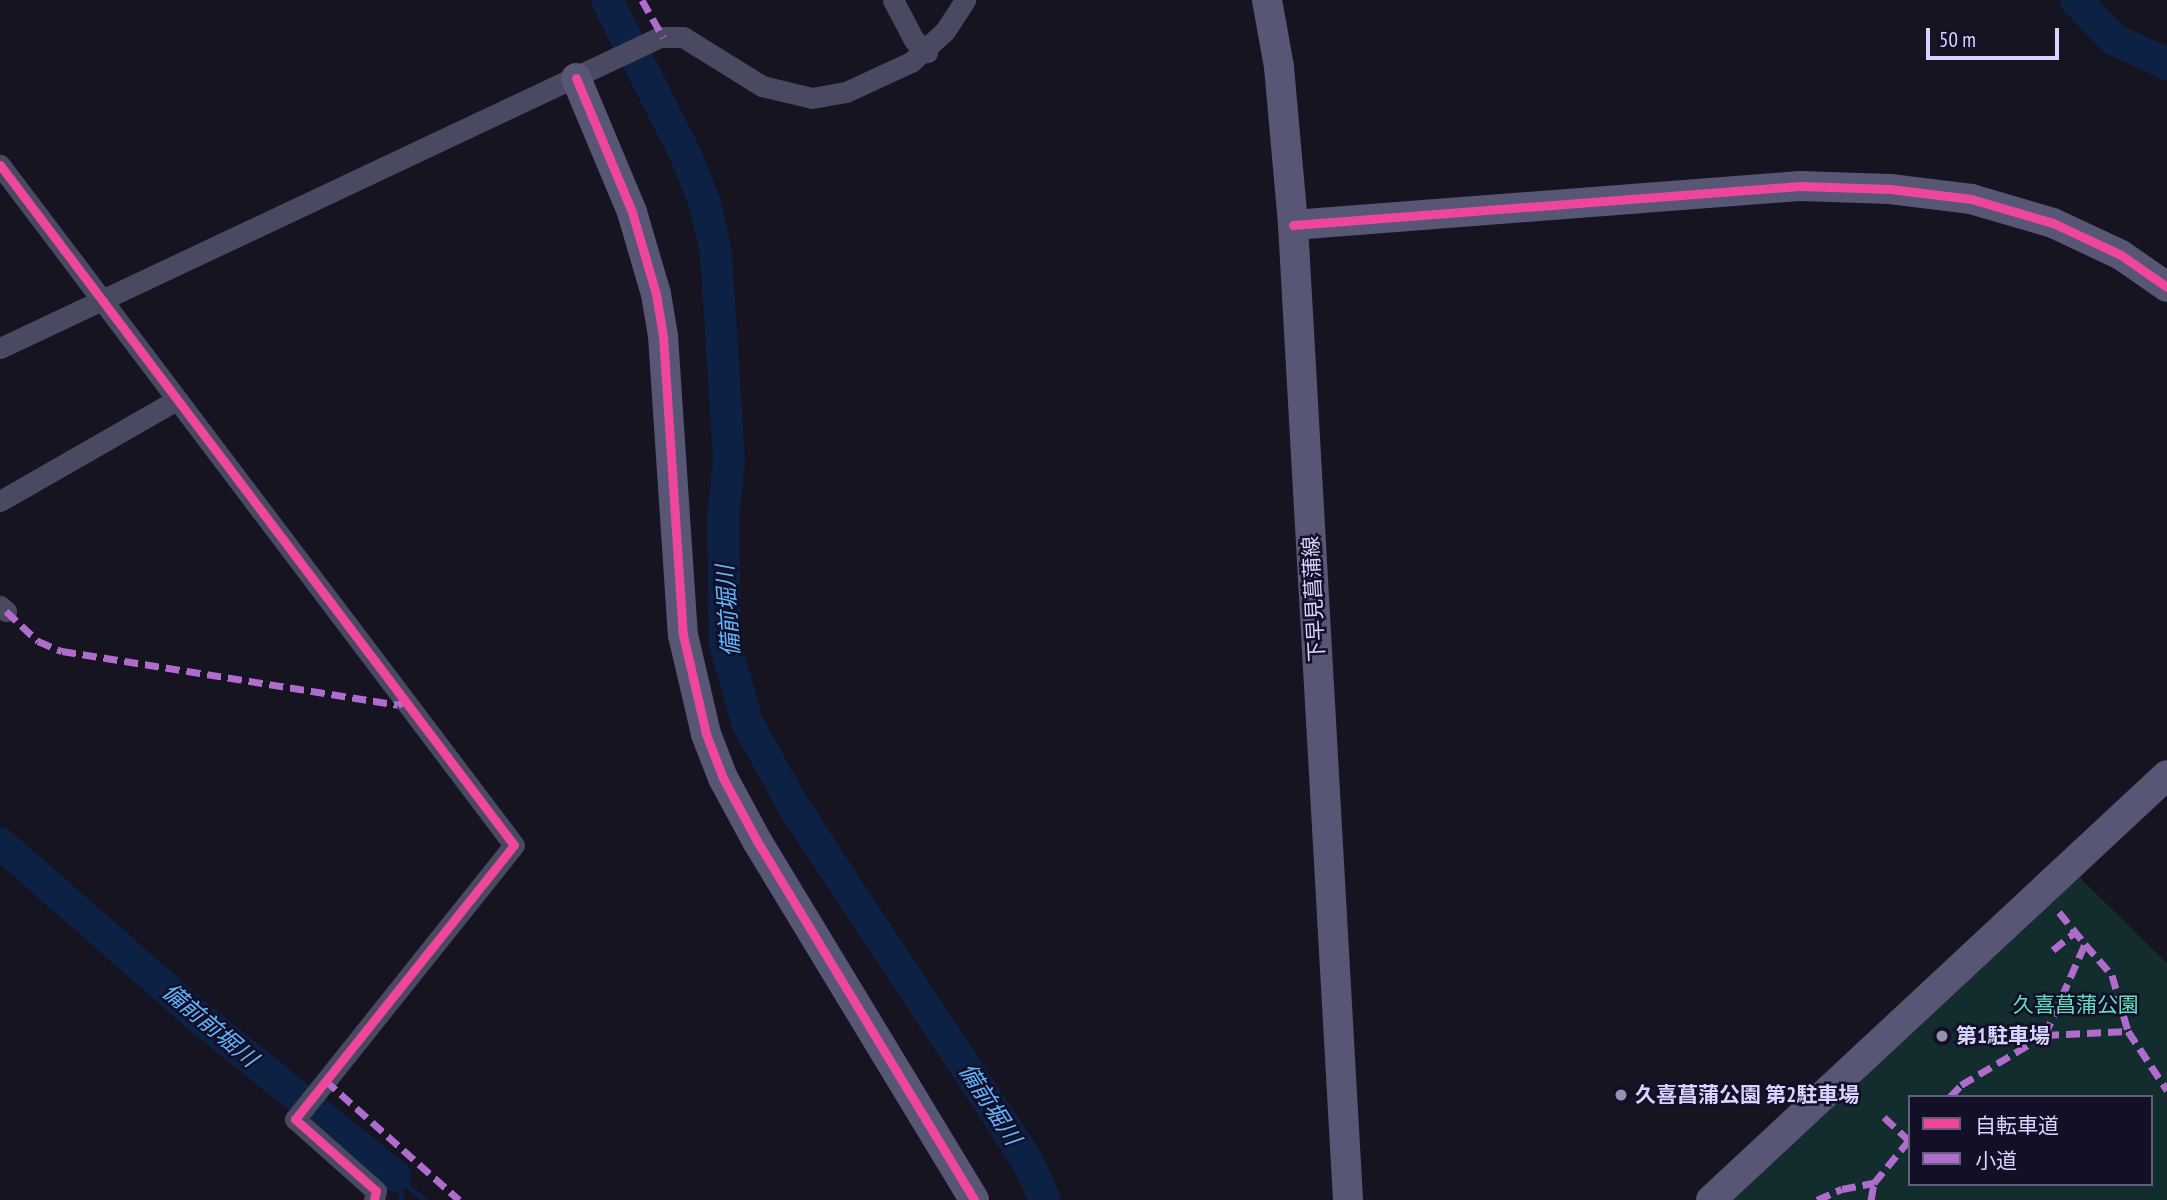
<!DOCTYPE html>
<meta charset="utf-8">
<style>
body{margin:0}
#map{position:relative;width:2167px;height:1200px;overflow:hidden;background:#161421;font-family:"PT Sans Narrow","Noto Sans JP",sans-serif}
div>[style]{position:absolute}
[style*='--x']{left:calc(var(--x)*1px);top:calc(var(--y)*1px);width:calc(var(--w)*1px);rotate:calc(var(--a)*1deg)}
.green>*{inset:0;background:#132c2d}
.stream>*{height:5px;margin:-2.5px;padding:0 2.5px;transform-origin:2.5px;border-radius:2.5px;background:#0d2144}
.river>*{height:32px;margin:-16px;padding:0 16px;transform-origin:16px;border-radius:16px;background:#0d2144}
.street>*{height:21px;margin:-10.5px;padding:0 10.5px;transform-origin:10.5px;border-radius:10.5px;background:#4a4962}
.secondary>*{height:30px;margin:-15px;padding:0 15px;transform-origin:15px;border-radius:15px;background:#575674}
.quiet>*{height:7px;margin-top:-3.5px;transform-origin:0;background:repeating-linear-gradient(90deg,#b06ccc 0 14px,transparent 0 21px)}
.cycleway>*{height:9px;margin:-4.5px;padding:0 4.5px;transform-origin:4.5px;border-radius:4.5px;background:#ed469a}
.dots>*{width:19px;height:19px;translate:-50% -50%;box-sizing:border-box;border:4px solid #130f26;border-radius:50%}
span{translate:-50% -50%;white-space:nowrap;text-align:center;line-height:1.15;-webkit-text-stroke:5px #130f26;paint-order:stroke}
.street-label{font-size:21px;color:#d9d4ff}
.park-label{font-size:21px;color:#5fe0c0}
.poi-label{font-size:21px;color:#d9d4ff;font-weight:700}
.left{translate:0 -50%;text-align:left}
.water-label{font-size:23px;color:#62b6ff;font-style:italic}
.legend{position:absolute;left:1908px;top:1095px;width:245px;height:91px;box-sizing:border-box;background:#130f26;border:2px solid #625e7d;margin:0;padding:9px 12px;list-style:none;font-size:21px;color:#d9d4ff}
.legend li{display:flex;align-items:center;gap:14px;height:35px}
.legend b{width:35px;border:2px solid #625e7d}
.scale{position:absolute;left:1926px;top:28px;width:133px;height:32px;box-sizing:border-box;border:4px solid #d9d4ff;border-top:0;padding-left:9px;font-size:21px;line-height:24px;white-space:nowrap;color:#d9d4ff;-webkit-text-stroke:5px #130f26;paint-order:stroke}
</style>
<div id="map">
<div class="green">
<div style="clip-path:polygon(evenodd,2079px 877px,2167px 963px,2167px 1200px,1733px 1200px,2079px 877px,1910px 1097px,2151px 1097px,2151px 1184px,1910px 1184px,1910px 1097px)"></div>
</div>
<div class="stream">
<div style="--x:395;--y:1176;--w:38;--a:39"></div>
<div style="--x:395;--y:1176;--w:25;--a:74"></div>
</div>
<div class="river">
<div style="--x:607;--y:0;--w:177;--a:63.1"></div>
<div style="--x:687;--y:158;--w:49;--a:68.6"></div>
<div style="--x:705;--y:204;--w:50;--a:77.3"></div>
<div style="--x:716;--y:253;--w:206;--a:86.4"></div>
<div style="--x:729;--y:459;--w:62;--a:95.5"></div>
<div style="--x:723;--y:521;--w:123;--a:89.1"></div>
<div style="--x:725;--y:644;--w:81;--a:74.2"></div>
<div style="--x:747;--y:722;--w:97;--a:61.1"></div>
<div style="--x:794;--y:807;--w:425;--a:56.6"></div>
<div style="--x:1028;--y:1162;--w:42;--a:65.9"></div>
<div style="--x:2076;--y:0;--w:54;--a:46.5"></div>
<div style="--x:2113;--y:39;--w:60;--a:24.8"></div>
<div style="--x:0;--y:843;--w:258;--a:41.2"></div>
<div style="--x:194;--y:1013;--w:259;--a:39"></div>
</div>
<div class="street">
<div style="--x:893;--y:0;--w:45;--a:62.3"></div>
<div style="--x:914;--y:40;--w:18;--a:43"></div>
<div style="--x:0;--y:165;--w:852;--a:52.92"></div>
<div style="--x:514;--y:845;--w:351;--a:128.6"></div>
<div style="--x:295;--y:1119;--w:108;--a:41.6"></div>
<div style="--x:376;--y:1191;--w:9;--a:103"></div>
<div style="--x:0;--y:348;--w:730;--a:-25.23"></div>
<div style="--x:660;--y:37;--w:23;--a:0"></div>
<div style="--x:683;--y:37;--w:93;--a:31.8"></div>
<div style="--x:762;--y:86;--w:51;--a:13.5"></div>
<div style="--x:812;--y:98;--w:35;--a:-10"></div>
<div style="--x:846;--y:92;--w:72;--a:-24.8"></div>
<div style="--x:911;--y:62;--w:46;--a:-42.4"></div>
<div style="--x:945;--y:31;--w:37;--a:-57"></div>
<div style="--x:0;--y:501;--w:203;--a:-29.8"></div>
<div style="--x:0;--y:606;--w:8;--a:40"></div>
</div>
<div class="secondary">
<div style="--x:1267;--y:0;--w:68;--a:79.8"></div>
<div style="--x:1279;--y:67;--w:159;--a:84.9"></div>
<div style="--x:1293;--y:225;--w:977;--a:86.77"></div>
<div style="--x:576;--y:78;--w:145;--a:67.3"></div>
<div style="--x:632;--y:212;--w:85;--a:73.7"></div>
<div style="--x:656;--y:294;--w:43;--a:80.5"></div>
<div style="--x:663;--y:336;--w:300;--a:86.2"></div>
<div style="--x:683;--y:635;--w:102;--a:76.9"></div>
<div style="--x:706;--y:734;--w:47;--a:68.9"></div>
<div style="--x:723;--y:778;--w:72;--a:61.6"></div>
<div style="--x:757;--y:841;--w:419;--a:58.8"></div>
<div style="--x:1293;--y:225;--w:508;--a:-4.4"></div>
<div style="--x:1800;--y:186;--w:90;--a:1.9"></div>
<div style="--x:1890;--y:189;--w:82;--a:7"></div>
<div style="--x:1971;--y:199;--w:85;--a:16.3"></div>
<div style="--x:2053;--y:223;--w:75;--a:25.2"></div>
<div style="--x:2121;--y:255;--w:56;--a:34.8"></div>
<div style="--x:1711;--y:1200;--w:623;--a:-42.98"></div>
</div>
<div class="quiet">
<div style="--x:642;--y:0;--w:43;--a:60.4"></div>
<div style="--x:6;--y:611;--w:44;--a:43.2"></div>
<div style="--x:38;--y:641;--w:26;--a:23"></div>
<div style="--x:62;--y:651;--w:340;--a:9.1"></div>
<div style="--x:398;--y:705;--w:9;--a:-32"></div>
<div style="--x:2059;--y:912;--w:41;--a:50.9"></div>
<div style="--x:2053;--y:950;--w:28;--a:-39"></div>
<div style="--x:2045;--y:1035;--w:83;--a:-2.8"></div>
<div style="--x:325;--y:1080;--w:180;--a:41.8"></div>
<div style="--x:1950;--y:1097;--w:16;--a:-47"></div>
<div style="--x:1961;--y:1085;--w:98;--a:-30.8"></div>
<div style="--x:2045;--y:1035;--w:99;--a:-66.3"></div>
<div style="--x:2085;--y:944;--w:41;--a:48.9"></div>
<div style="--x:2112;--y:975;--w:58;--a:74.1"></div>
<div style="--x:2128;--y:1031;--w:71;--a:56.5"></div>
<div style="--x:1884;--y:1117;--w:34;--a:43"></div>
<div style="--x:1817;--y:1200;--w:27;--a:-24"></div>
<div style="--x:1842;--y:1189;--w:33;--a:-11"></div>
<div style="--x:1874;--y:1183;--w:57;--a:-50.7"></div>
<div style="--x:1871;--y:1200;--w:17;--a:-80"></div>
</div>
<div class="cycleway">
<div style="--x:576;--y:78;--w:145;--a:67.3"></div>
<div style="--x:632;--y:212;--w:85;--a:73.7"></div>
<div style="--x:656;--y:294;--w:43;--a:80.5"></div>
<div style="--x:663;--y:336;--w:300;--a:86.2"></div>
<div style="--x:683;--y:635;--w:102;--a:76.9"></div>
<div style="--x:706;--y:734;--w:47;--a:68.9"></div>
<div style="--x:723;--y:778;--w:72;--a:61.6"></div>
<div style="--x:757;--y:841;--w:419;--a:58.8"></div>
<div style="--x:0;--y:165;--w:852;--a:52.92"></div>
<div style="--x:514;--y:845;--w:351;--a:128.6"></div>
<div style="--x:295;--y:1119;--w:108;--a:41.6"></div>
<div style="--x:376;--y:1191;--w:9;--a:103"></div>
<div style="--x:1293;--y:225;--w:508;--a:-4.4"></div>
<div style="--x:1800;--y:186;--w:90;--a:1.9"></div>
<div style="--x:1890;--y:189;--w:82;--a:7"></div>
<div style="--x:1971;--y:199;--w:85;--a:16.3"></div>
<div style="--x:2053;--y:223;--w:75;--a:25.2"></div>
<div style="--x:2121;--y:255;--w:56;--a:34.8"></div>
</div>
<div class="dots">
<div style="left:1942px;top:1036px;background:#9591b1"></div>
<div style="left:1621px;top:1095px;background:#9591b1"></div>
</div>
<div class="street-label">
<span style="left:1314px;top:599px;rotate:-93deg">下早見菖蒲線</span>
</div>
<div class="park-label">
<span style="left:2076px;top:1005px">久喜菖蒲公園</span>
</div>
<div class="poi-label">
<span class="left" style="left:1956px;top:1036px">第1駐車場</span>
<span class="left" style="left:1635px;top:1095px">久喜菖蒲公園 第2駐車場</span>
</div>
<div class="water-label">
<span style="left:728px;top:611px;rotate:-94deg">備前堀川</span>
<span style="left:210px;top:1025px;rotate:40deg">備前前堀川</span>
<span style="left:990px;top:1104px;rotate:57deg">備前堀川</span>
</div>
<ul class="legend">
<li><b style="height:9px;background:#ed469a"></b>自転車道</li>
<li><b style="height:9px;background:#b06ccc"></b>小道</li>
</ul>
<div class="scale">50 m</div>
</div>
